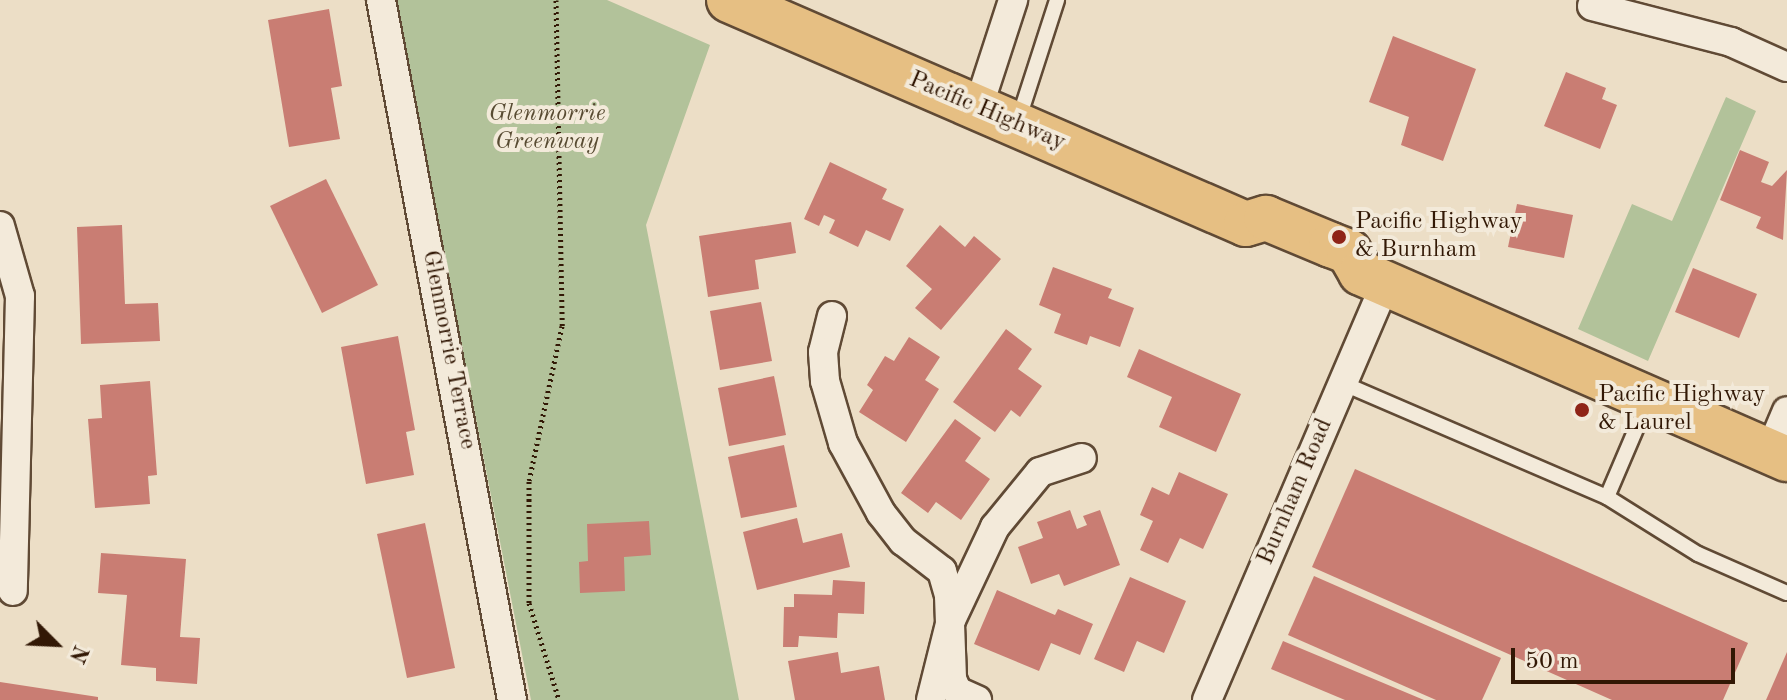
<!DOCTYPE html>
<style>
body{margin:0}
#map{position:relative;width:1787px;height:700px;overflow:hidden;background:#ecdec6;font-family:"Old Standard TT",serif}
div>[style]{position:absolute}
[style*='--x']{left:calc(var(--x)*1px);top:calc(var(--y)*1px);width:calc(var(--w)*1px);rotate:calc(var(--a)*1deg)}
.green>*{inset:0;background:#b2c29a}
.building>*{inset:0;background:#c97d73}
.path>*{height:5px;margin-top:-2.5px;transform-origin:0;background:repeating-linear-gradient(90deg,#321805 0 2px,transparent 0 6px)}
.roads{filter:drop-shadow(2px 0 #604a35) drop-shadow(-2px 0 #604a35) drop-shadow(0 2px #604a35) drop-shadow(0 -2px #604a35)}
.lane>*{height:14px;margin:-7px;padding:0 7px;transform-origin:7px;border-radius:7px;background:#f3eada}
.street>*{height:28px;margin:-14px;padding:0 14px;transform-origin:14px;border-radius:14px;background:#f3eada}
.primary>*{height:44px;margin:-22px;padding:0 22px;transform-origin:22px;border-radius:22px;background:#e6bf83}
.dots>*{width:22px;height:22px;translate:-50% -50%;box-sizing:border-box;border:4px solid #f3eada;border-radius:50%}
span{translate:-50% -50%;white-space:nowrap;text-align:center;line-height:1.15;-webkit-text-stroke:8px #f3eada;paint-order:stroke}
.street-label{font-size:24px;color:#321805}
.park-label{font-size:24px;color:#584b32;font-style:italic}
.poi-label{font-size:24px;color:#321805}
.left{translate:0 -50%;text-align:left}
.north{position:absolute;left:16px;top:604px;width:80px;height:80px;-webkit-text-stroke:6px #f3eada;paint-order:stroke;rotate:114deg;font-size:22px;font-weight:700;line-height:32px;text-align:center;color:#321805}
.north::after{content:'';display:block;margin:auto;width:28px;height:36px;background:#321805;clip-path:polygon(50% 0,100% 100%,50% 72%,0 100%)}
.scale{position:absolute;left:1511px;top:648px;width:224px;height:36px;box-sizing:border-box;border:4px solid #321805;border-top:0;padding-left:10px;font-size:24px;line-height:28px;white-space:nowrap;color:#321805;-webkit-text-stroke:6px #f3eada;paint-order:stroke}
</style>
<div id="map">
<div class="green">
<div style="clip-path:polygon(394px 0,607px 0,710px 45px,646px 225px,739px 700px,531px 700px)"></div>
<div style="clip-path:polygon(1726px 97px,1756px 111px,1648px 361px,1578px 329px,1632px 204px,1672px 221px)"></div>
</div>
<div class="building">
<div style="clip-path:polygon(329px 9px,342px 86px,331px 88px,340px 139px,289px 147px,268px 20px)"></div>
<div style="clip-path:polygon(1393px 36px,1476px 69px,1443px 161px,1401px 145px,1409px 117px,1369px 102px)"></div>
<div style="clip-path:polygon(1566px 72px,1606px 88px,1602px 99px,1617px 105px,1600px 149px,1544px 126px)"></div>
<div style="clip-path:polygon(1740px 150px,1769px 162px,1761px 182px,1772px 186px,1787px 170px,1783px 240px,1756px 228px,1761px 217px,1720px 200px)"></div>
<div style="clip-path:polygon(830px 162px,887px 189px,882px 199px,904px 209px,890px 241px,866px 230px,858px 247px,829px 233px,835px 220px,824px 215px,819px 226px,804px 219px)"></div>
<div style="clip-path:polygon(326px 179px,378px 285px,322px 313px,270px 206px)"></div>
<div style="clip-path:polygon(1517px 204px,1573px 215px,1564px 258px,1508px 247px)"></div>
<div style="clip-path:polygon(791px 222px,796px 253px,755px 260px,759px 289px,708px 297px,699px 236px)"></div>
<div style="clip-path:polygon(122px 225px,125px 304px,158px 303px,160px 341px,81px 344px,77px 227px)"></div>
<div style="clip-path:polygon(940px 225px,965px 247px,974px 236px,1001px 259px,941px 330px,915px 308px,932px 289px,906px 266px)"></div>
<div style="clip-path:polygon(1053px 267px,1112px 289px,1108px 298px,1134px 308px,1120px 347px,1090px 336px,1087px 345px,1054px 333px,1061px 314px,1039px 305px)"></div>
<div style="clip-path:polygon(1693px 268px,1757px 294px,1739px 338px,1675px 312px)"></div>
<div style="clip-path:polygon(761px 302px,772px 361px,720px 370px,710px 311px)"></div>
<div style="clip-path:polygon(1006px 329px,1032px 349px,1018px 369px,1042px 386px,1020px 417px,1011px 410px,995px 432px,953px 402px)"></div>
<div style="clip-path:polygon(398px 336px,415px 430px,406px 432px,414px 475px,366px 484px,341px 347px)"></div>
<div style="clip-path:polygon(909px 337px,940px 357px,925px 380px,939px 389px,906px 442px,859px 412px,873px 390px,867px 385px,885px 356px,894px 361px)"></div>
<div style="clip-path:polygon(1139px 349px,1241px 394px,1216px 452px,1159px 427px,1172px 397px,1127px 377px)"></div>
<div style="clip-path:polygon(774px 376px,786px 435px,729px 446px,718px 388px)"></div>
<div style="clip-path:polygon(150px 381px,157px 475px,148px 476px,150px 504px,95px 508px,88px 419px,102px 418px,100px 385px)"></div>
<div style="clip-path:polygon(955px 419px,981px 438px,965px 461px,990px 479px,961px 520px,936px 502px,928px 513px,901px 493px)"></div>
<div style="clip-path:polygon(784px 445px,797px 507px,741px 518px,728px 457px)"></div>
<div style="clip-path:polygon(1355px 469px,1748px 643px,1723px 700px,1612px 700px,1312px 567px)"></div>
<div style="clip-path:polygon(1179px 472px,1228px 494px,1203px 549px,1180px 538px,1168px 563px,1140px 550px,1153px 521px,1140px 515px,1152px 487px,1169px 495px)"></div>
<div style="clip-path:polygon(1070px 510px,1077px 529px,1087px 525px,1083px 516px,1100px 510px,1120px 565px,1064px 586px,1059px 574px,1031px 584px,1018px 547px,1043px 538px,1037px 522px)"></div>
<div style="clip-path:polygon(797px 518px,803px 543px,842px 533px,850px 567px,757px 590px,743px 532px)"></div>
<div style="clip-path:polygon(649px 521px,651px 555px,624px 557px,625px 591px,580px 593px,579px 562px,588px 561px,587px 524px)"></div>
<div style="clip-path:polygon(425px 523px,455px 668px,407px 678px,377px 534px)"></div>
<div style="clip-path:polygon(101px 553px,186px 559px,180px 637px,200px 638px,197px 684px,156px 681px,156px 668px,121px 665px,127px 595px,98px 593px)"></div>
<div style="clip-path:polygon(1314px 576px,1501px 658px,1482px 700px,1436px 700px,1288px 635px)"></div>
<div style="clip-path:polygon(1130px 577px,1186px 601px,1164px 653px,1137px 641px,1124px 672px,1094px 659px)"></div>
<div style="clip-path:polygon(833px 580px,865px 582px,864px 614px,838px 613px,837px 638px,799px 636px,798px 647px,783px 647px,784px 607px,794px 607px,794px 594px,832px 595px)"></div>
<div style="clip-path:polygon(997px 590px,1055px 615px,1058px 609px,1093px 624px,1080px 655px,1051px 643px,1039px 671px,974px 644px)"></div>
<div style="clip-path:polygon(1283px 641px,1424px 700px,1345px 700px,1271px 669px)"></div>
<div style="clip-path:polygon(838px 652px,841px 673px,879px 666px,885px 700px,795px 700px,788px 661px)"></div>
<div style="clip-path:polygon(1787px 652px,1787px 700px,1766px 700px)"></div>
<div style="clip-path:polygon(0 682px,98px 697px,98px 700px,0 700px)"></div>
</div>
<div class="path">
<div style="--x:556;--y:0;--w:326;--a:88.9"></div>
<div style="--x:562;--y:326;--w:158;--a:102"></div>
<div style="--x:529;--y:481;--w:122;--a:90"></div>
<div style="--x:529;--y:603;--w:102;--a:72.8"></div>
</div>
<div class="roads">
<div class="lane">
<div style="--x:1018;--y:121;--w:127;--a:-72.1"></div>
<div style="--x:1342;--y:383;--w:288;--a:23.3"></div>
<div style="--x:1607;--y:497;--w:102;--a:-66.9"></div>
<div style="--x:1607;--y:497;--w:107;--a:32.1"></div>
<div style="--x:1698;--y:554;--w:97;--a:23.7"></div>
</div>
<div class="street">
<div style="--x:381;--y:0;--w:712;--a:79.4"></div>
<div style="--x:1592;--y:6;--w:144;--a:14.5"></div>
<div style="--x:1731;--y:42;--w:61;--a:24.1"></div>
<div style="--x:978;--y:108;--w:114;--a:-72"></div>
<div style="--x:0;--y:226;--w:73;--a:74.1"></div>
<div style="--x:20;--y:296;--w:295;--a:91.4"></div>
<div style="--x:832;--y:316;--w:37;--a:104"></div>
<div style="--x:823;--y:352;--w:29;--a:86"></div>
<div style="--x:825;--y:381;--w:65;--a:73.8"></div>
<div style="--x:843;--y:443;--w:80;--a:61.5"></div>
<div style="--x:881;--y:513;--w:36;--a:52"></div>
<div style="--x:903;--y:541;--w:49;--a:37.6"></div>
<div style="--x:942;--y:571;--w:26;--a:74"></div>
<div style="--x:949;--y:596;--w:83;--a:87.9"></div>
<div style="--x:952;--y:679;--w:13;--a:67"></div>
<div style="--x:957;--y:691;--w:22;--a:24"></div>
<div style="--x:1770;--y:451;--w:43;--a:-67"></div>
<div style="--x:931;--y:700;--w:82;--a:-76"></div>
<div style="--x:951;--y:620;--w:103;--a:-64.7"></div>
<div style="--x:995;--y:527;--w:71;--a:-50.7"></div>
<div style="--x:1040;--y:472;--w:44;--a:-18.4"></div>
<div style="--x:1207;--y:700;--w:452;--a:-66.8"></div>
</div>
<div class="primary">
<div style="--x:729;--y:0;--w:563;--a:23.43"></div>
<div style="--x:1246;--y:224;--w:21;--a:-17"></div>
<div style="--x:1266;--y:218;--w:70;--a:22.6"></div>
<div style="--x:1331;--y:245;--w:19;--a:21"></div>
<div style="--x:1349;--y:252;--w:24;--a:60"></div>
<div style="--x:1361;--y:273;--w:465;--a:23.6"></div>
</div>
</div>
<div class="dots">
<div style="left:1339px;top:237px;background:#8f2418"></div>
<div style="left:1582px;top:410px;background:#8f2418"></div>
</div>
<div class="street-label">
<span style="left:987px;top:112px;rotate:23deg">Pacific Highway</span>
<span style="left:448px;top:350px;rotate:79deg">Glenmorrie Terrace</span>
<span style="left:1296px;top:492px;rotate:-67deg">Burnham Road</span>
</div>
<div class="park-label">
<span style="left:547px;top:129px">Glenmorrie<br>Greenway</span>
</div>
<div class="poi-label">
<span class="left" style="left:1355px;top:237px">Pacific Highway<br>&amp; Burnham</span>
<span class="left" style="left:1598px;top:410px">Pacific Highway<br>&amp; Laurel</span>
</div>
<div class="north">N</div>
<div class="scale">50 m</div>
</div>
